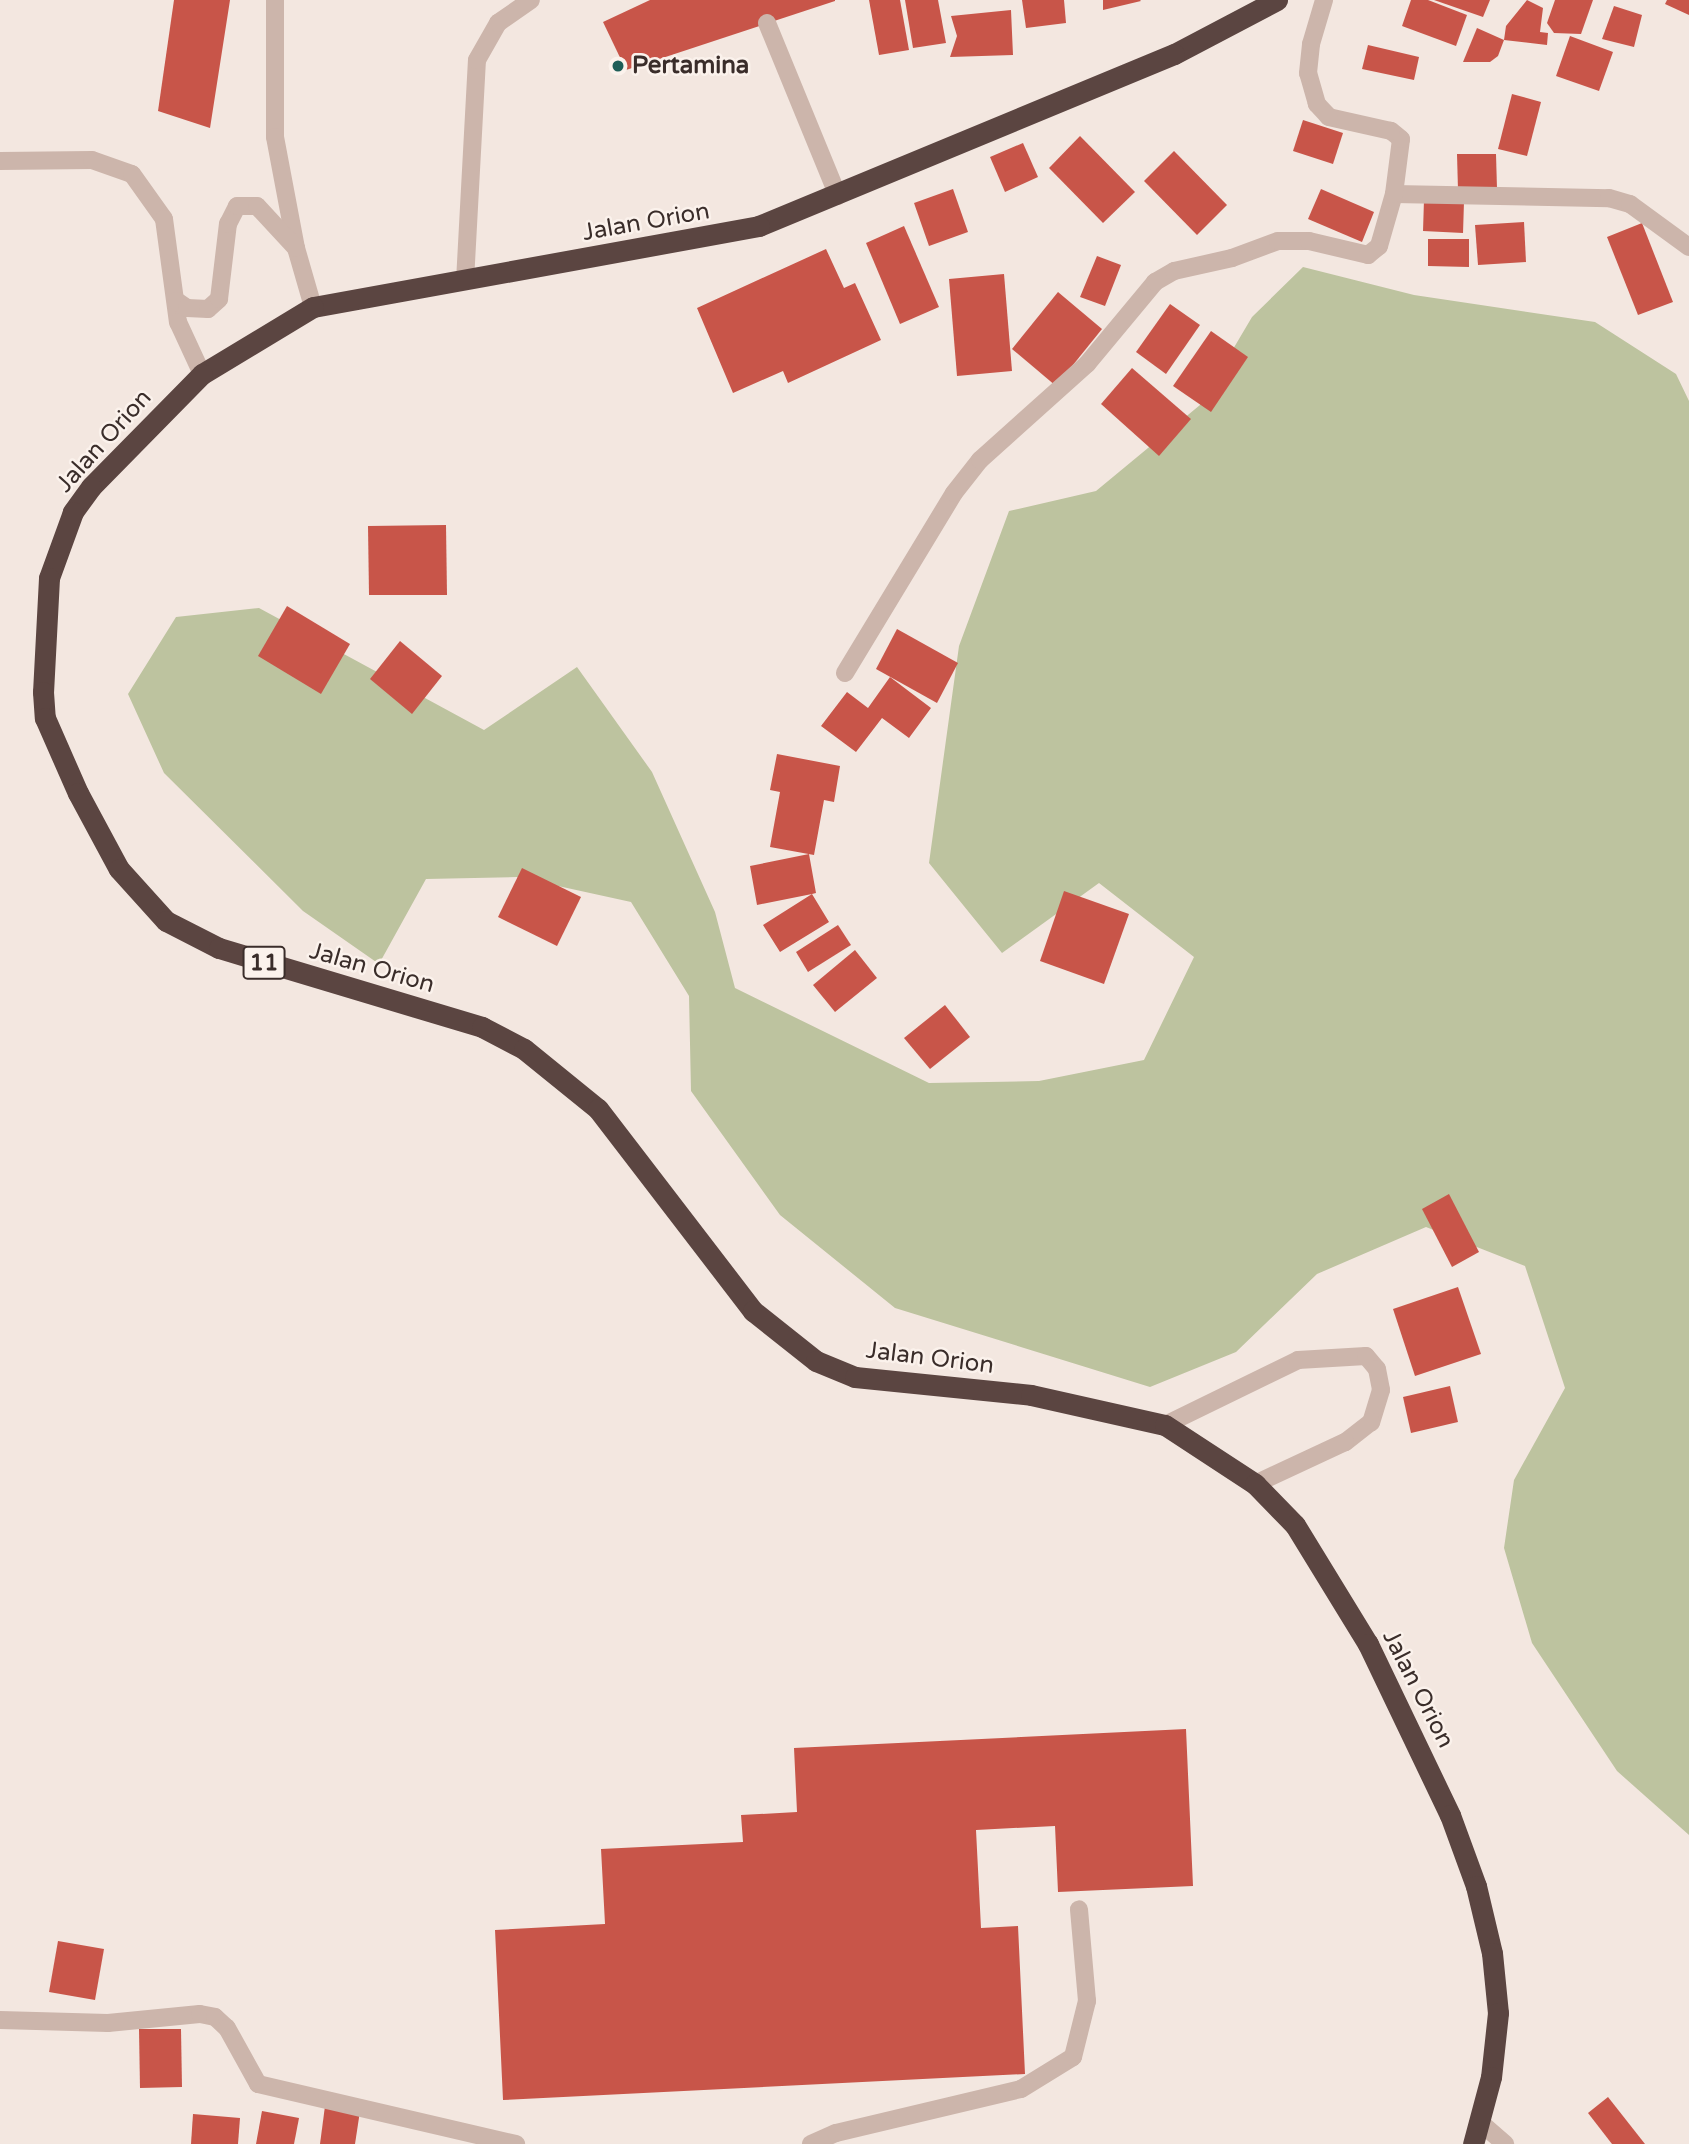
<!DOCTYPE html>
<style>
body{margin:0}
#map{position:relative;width:1689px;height:2144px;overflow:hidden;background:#f3e7e0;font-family:"Varela Round",sans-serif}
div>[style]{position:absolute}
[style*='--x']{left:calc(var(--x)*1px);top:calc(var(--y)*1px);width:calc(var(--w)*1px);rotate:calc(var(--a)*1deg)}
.green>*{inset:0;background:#bdc39f}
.building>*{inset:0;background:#c85549}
.lane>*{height:18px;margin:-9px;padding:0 9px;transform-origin:9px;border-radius:9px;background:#ccb5ab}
.street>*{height:18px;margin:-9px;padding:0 9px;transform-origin:9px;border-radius:9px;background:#ccb5ab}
.highway>*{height:21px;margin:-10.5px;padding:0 10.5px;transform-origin:10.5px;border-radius:10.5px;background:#5b4541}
.dots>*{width:19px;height:19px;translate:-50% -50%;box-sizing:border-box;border:4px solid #fbf2ec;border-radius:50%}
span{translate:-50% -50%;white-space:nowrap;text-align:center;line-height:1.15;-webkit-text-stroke:5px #fbf2ec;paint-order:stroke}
.shield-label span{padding:2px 5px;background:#fbf2ec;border:2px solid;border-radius:5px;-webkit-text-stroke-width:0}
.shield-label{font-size:23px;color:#3a2d2a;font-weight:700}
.poi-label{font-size:24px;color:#3a2d2a;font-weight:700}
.left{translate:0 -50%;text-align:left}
.street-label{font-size:24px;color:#3a2d2a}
</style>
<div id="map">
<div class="green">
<div style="clip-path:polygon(1303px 267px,1414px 295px,1595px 322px,1676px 374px,1689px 401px,1689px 1835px,1617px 1771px,1532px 1643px,1504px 1548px,1514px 1480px,1565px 1388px,1525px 1266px,1426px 1227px,1317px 1274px,1236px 1352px,1150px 1387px,895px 1308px,780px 1215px,691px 1091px,689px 996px,631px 902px,517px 877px,426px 879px,379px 964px,303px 911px,164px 773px,128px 694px,176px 617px,259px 608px,484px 730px,577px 667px,652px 772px,715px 912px,735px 988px,929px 1083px,1039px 1081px,1144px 1060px,1194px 957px,1099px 883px,1002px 953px,929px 863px,959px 646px,1009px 511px,1096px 491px,1200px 405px,1252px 317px)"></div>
</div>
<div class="building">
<div style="clip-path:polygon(174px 0,230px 0,210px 128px,158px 111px)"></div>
<div style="clip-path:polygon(650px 0,835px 0,835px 1px,626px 70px,603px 22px)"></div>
<div style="clip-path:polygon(869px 0,900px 0,909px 50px,879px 55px)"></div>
<div style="clip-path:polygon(905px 0,938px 0,946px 43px,913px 48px)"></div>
<div style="clip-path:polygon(1022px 0,1064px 0,1066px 23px,1026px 28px)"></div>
<div style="clip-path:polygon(1103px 0,1140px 0,1141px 1px,1103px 10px)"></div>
<div style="clip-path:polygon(1411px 0,1428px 0,1467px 15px,1456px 46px,1402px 26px)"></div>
<div style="clip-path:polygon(1434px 0,1490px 0,1483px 17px)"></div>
<div style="clip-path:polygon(1527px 0,1543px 8px,1540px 32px,1548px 33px,1547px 45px,1504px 40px,1506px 26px)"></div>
<div style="clip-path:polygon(1555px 0,1593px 0,1581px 34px,1554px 33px,1547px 23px)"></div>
<div style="clip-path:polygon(1667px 0,1689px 0,1689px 15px,1665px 4px)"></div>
<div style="clip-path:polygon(1614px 6px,1642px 15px,1634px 47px,1602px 39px)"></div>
<div style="clip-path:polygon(1011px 10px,1013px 55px,950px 57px,957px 36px,951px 16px)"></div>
<div style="clip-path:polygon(1477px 28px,1504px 40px,1498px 56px,1490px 62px,1463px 62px)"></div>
<div style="clip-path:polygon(1570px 36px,1613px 52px,1599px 91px,1556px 76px)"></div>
<div style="clip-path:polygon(1368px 45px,1419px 57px,1414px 80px,1362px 69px)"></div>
<div style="clip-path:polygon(1512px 94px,1541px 102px,1527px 156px,1498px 149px)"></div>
<div style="clip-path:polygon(1303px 120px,1343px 133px,1333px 164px,1293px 151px)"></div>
<div style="clip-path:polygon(1080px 136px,1135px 192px,1103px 223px,1049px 168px)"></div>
<div style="clip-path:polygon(1023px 143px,1038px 177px,1005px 192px,990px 157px)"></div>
<div style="clip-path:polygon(1174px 151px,1227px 205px,1197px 235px,1144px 181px)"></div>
<div style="clip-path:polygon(1457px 154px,1496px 154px,1497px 189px,1458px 190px)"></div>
<div style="clip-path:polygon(953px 189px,968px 232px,929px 246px,914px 203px)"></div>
<div style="clip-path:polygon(1321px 189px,1374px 212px,1362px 242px,1308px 219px)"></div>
<div style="clip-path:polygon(1424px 200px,1464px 202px,1463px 233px,1423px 231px)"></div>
<div style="clip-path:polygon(1524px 222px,1526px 262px,1478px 265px,1475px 225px)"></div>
<div style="clip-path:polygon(1642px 223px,1673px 302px,1638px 315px,1607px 237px)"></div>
<div style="clip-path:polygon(904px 226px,939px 307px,900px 324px,866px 243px)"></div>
<div style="clip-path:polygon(1428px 239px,1469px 239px,1469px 267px,1428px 266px)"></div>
<div style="clip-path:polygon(826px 249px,844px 288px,855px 283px,881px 340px,788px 383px,783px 371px,733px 393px,697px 308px)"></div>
<div style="clip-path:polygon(1097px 256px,1121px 265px,1105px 306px,1080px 297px)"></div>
<div style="clip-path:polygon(1004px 274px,1012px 371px,957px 376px,949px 279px)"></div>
<div style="clip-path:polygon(1058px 292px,1102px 329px,1056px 386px,1012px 349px)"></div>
<div style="clip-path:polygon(1170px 304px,1200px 325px,1166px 374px,1136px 352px)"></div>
<div style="clip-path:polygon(1211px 331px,1248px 357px,1211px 412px,1173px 386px)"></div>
<div style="clip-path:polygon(1132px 368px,1191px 419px,1159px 456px,1101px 404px)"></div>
<div style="clip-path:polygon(446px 525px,447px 595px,369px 595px,368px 526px)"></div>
<div style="clip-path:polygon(287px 606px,350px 644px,321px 694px,258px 656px)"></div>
<div style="clip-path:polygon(897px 629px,958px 663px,937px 703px,876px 669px)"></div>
<div style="clip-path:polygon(400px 641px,442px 676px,412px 714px,370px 679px)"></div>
<div style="clip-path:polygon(890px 677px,931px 708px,909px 738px,882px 718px,856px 752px,821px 726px,847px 692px,868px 708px)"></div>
<div style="clip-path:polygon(777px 754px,840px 766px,834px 802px,824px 800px,814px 855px,770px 847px,780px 792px,770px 790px)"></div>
<div style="clip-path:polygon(809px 854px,816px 893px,812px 894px,829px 922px,780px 952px,763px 925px,812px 894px,757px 905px,750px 866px)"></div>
<div style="clip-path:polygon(522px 868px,581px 897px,557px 946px,498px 917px)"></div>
<div style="clip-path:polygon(1064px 891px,1129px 914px,1104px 984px,1040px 961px)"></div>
<div style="clip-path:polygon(838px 925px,851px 945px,808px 972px,796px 952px)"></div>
<div style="clip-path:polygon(855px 950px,877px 978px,835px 1012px,813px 985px)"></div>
<div style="clip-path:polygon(945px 1005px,970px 1037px,930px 1069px,904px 1038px)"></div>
<div style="clip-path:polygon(1449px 1194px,1479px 1252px,1452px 1267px,1422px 1209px)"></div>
<div style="clip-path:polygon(1458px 1287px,1481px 1354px,1415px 1376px,1393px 1309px)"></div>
<div style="clip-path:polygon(1450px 1386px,1458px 1422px,1411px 1433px,1403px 1397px)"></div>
<div style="clip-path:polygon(1186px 1729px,1193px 1886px,1058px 1892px,1055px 1826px,976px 1830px,981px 1928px,1018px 1926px,1025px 2074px,503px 2100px,495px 1930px,605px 1924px,601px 1849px,743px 1842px,741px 1815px,797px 1812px,794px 1748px)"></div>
<div style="clip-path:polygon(58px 1941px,104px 1949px,95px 2000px,49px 1992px)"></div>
<div style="clip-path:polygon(139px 2029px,181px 2029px,182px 2087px,140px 2088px)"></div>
<div style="clip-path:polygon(1608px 2097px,1645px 2144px,1612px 2144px,1588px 2113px)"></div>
<div style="clip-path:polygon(325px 2106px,360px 2111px,355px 2144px,320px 2144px)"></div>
<div style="clip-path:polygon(262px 2111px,299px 2118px,294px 2144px,256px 2144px)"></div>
<div style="clip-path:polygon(193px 2114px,240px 2118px,238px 2144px,191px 2144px)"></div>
</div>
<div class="lane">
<div style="--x:767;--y:23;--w:187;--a:67.7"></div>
<div style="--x:465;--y:281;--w:221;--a:-86.9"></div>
<div style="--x:477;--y:60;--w:43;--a:-60.4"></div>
<div style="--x:498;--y:23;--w:40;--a:-34.9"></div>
<div style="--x:1165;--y:1425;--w:148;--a:-26"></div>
<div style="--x:1298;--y:1360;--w:68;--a:-3.4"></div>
<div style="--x:1366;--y:1356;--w:17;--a:50"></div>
<div style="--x:1377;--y:1369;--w:21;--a:79"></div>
<div style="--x:1381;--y:1390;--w:34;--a:107"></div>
<div style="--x:1371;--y:1422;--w:33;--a:142"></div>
<div style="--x:1345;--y:1442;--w:99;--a:155"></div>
<div style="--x:1481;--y:2123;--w:32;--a:41"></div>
<div style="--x:811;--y:2144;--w:27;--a:-24"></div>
<div style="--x:836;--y:2133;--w:190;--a:-13.4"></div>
<div style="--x:1021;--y:2089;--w:61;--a:-31.6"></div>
<div style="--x:1073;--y:2057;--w:58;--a:-76"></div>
<div style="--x:1087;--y:2001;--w:92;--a:-95"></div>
</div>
<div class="street">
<div style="--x:275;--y:0;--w:137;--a:90"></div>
<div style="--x:275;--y:137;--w:113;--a:79.3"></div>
<div style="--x:296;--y:248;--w:61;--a:73.9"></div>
<div style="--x:0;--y:161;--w:92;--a:-0.6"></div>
<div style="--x:92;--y:160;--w:42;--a:19.3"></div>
<div style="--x:132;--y:174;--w:55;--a:54.6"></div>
<div style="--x:164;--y:219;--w:104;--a:82.3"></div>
<div style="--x:178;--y:322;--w:57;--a:65.2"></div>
<div style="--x:1394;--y:194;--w:215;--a:1.1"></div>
<div style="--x:1609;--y:198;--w:22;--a:16"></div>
<div style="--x:1630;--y:204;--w:73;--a:36.1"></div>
<div style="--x:177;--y:301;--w:12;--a:35"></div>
<div style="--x:187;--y:308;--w:21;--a:3"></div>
<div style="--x:208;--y:309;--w:15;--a:-42"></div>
<div style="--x:219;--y:299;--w:76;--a:-83.2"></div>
<div style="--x:228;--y:224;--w:20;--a:-63"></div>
<div style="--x:237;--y:206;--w:20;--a:0"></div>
<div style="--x:257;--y:206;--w:57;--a:47.1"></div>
<div style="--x:845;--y:673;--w:210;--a:-58.8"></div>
<div style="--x:954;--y:493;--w:42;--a:-51.8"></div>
<div style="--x:980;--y:460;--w:144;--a:-41.9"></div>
<div style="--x:1087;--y:364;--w:107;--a:-50.3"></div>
<div style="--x:1155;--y:282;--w:22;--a:-30"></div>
<div style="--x:1174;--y:271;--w:59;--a:-12.6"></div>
<div style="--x:1232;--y:258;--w:49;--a:-20.3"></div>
<div style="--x:1278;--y:241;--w:31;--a:0"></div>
<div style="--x:1309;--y:241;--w:61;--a:13.3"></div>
<div style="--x:1368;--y:255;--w:14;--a:-39"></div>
<div style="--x:1379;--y:246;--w:54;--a:-73.9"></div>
<div style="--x:1394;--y:194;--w:55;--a:-82.7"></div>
<div style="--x:1401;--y:139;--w:13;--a:-141"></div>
<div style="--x:1391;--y:131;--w:64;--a:-167.3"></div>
<div style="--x:1329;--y:117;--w:18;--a:-133"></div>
<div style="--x:1317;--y:104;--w:32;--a:-106"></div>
<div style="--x:1308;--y:73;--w:29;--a:-84"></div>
<div style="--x:1311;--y:44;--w:46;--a:-73.5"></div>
<div style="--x:0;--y:2020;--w:108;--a:1.6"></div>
<div style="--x:108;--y:2023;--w:92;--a:-5.6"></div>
<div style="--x:200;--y:2014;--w:15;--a:11"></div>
<div style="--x:215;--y:2017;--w:16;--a:43"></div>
<div style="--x:227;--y:2028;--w:64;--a:61"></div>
<div style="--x:258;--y:2084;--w:265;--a:13.1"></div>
</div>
<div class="highway">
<div style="--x:1277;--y:0;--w:116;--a:152.3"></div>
<div style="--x:1174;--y:54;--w:449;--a:157.5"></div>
<div style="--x:759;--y:226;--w:453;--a:169.7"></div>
<div style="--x:313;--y:307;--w:130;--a:148.9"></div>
<div style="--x:202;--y:374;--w:158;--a:134.5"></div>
<div style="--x:91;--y:487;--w:31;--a:126"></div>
<div style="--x:73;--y:512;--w:70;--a:110"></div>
<div style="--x:49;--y:578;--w:114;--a:93"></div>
<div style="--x:43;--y:692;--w:26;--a:86"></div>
<div style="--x:45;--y:718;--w:82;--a:66.3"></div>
<div style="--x:78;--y:793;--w:86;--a:61.7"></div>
<div style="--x:119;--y:869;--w:70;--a:47.9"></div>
<div style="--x:166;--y:921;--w:59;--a:27"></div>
<div style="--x:219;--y:948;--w:275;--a:16.7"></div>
<div style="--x:482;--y:1027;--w:47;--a:27.6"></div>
<div style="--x:524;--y:1049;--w:95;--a:39"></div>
<div style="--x:598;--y:1109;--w:255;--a:52.5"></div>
<div style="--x:753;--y:1311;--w:80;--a:38.4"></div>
<div style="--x:816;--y:1361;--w:42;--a:22.3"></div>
<div style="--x:855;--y:1377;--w:177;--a:5.8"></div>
<div style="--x:1031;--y:1395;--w:137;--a:12.6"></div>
<div style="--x:1165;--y:1425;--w:108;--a:33.2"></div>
<div style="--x:1255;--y:1484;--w:57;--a:45.7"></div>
<div style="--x:1295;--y:1525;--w:140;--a:58.5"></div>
<div style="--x:1368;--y:1644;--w:190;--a:64.4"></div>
<div style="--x:1450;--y:1815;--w:76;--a:69.9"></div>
<div style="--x:1476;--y:1886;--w:69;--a:76.6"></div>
<div style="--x:1492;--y:1953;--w:60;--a:84.3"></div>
<div style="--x:1498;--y:2013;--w:64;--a:96.2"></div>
<div style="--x:1491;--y:2077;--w:69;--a:105"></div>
</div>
<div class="dots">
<div style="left:618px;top:66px;background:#1e5d57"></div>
</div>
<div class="shield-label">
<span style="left:264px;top:963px">11</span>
</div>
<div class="poi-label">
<span class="left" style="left:632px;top:66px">Pertamina</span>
</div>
<div class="street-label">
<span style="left:646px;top:222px;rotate:-10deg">Jalan Orion</span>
<span style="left:104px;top:441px;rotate:-48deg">Jalan Orion</span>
<span style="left:372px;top:968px;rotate:16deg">Jalan Orion</span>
<span style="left:930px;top:1358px;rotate:7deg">Jalan Orion</span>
<span style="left:1418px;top:1689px;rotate:63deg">Jalan Orion</span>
</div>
</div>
